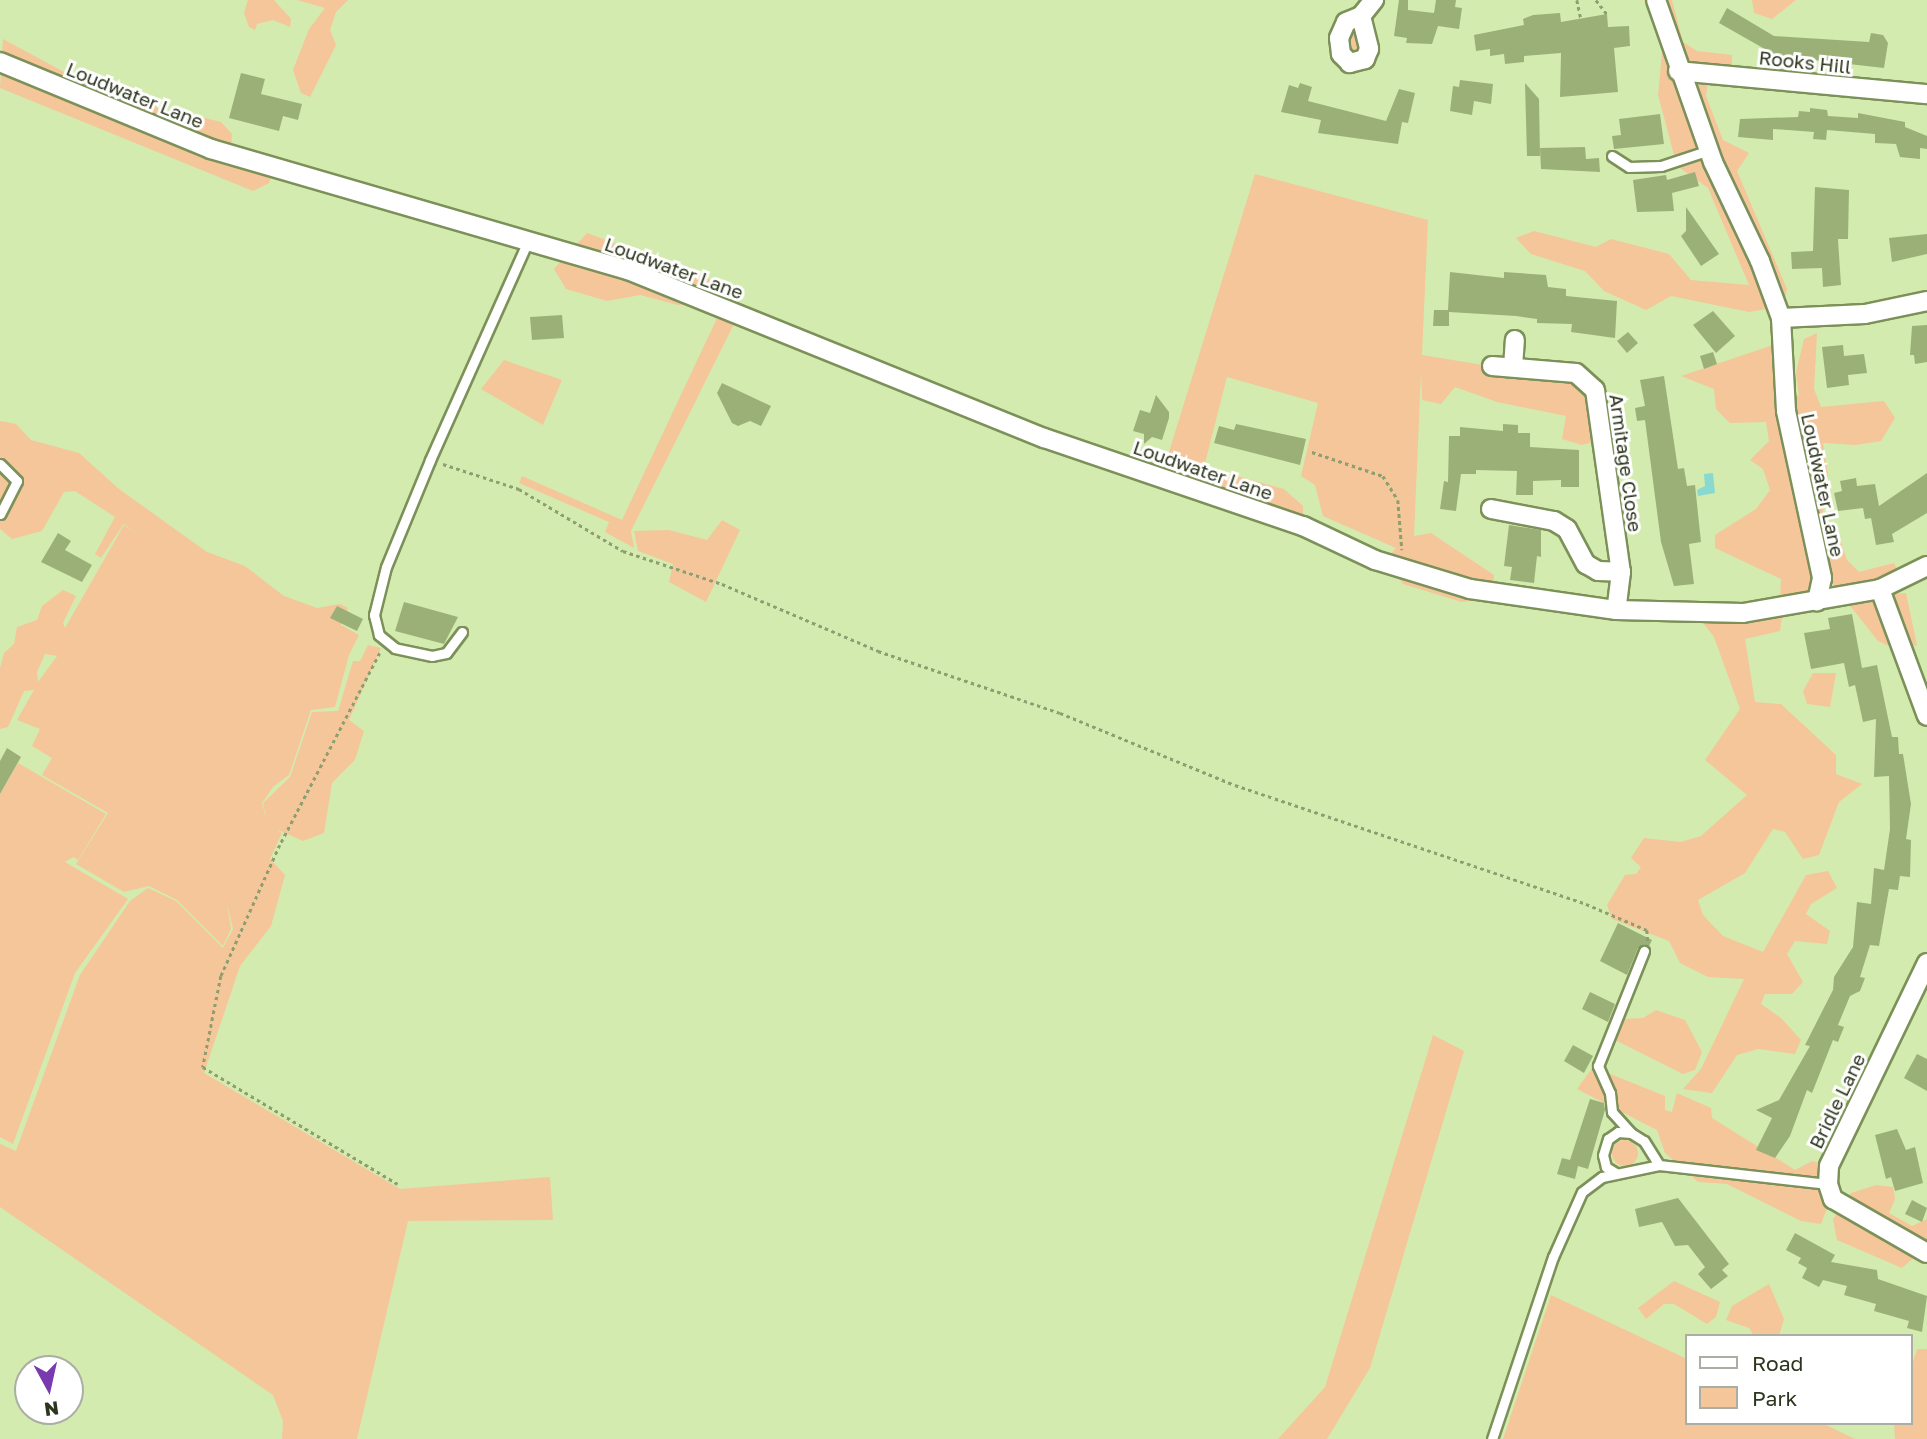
<!DOCTYPE html>
<style>
body{margin:0}
#map{position:relative;width:1927px;height:1439px;overflow:hidden;background:#d4ebaf;font-family:"Golos Text",sans-serif}
div>[style]{position:absolute}
[style*='--x']{left:calc(var(--x)*1px);top:calc(var(--y)*1px);width:calc(var(--w)*1px);rotate:calc(var(--a)*1deg)}
.green>*{inset:0;background:#f4c69a}
.round{border-radius:50%}
.water>*{inset:0;background:#88d9cf}
.building>*{inset:0;background:#9bb077}
.path>*{height:2.5px;margin-top:-1.25px;transform-origin:0;background:repeating-linear-gradient(90deg,#8d9e71 0 3.5px,transparent 0 7px)}
.roads{filter:drop-shadow(2px 0 #7c9159) drop-shadow(-2px 0 #7c9159) drop-shadow(0 2px #7c9159) drop-shadow(0 -2px #7c9159)}
.lane>*{height:9px;margin:-4.5px;padding:0 4.5px;transform-origin:4.5px;border-radius:4.5px;background:#fff}
.street>*{height:18px;margin:-9px;padding:0 9px;transform-origin:9px;border-radius:9px;background:#fff}
span{translate:-50% -50%;white-space:nowrap;text-align:center;line-height:1.15;-webkit-text-stroke:6px #fff;paint-order:stroke}
.street-label{font-size:19px;color:#2c351d}
.legend{position:absolute;left:1685px;top:1334px;width:228px;height:91px;box-sizing:border-box;background:#fff;border:2px solid #abaea5;margin:0;padding:9px 12px;list-style:none;font-size:21px;color:#2c351d}
.legend li{display:flex;align-items:center;gap:14px;height:35px}
.legend b{width:35px;border:2px solid #abaea5}
.north{position:absolute;left:14px;top:1355px;width:70px;height:70px;box-sizing:border-box;background:#fff;border:2px solid #abaea5;border-radius:50%;rotate:172deg;font-size:19px;font-weight:700;line-height:28px;text-align:center;color:#2c351d}
.north::after{content:'';display:block;margin:auto;width:24px;height:32px;background:#793aaf;clip-path:polygon(50% 0,100% 100%,50% 72%,0 100%)}
</style>
<div id="map">
<div class="green">
<div style="clip-path:polygon(248px 0,274px 0,291px 19px,290px 27px,273px 20px,257px 24px,255px 30px,249px 27px,244px 13px)"></div>
<div style="clip-path:polygon(297px 0,348px 0,336px 12px,330px 30px,336px 45px,310px 97px,301px 93px,293px 70px,309px 29px,325px 8px)"></div>
<div style="clip-path:polygon(1644px 0,1672px 0,1683px 42px,1697px 51px,1732px 55px,1731px 79px,1708px 81px,1706px 96px,1723px 140px,1749px 153px,1737px 171px,1787px 289px,1783px 306px,1749px 312px,1671px 296px,1646px 310px,1604px 291px,1585px 271px,1531px 254px,1516px 238px,1534px 231px,1596px 247px,1611px 239px,1669px 254px,1691px 280px,1749px 285px,1708px 188px,1677px 166px,1658px 95px,1663px 42px)"></div>
<div style="clip-path:polygon(1752px 0,1796px 0,1772px 19px,1754px 13px)"></div>
<div style="clip-path:polygon(1353px 25px,1362px 32px,1360px 52px,1352px 54px,1348px 52px,1345px 36px)"></div>
<div style="clip-path:polygon(3px 39px,77px 79px,120px 96px,148px 98px,166px 117px,184px 123px,197px 116px,221px 122px,232px 134px,231px 148px,273px 169px,269px 183px,253px 191px,0 88px)"></div>
<div style="clip-path:polygon(1255px 174px,1428px 220px,1422px 355px,1580px 381px,1593px 397px,1598px 441px,1582px 445px,1562px 439px,1566px 416px,1497px 402px,1455px 387px,1441px 404px,1422px 400px,1421px 373px,1414px 536px,1431px 533px,1494px 575px,1492px 598px,1462px 602px,1403px 584px,1391px 568px,1390px 555px,1396px 548px,1323px 516px,1315px 485px,1301px 476px,1318px 403px,1227px 377px,1204px 467px,1284px 489px,1303px 506px,1303px 522px,1249px 516px,1204px 504px,1170px 492px,1160px 481px)"></div>
<div style="clip-path:polygon(587px 233px,617px 244px,638px 258px,655px 254px,711px 280px,706px 303px,678px 305px,640px 295px,607px 301px,566px 289px,554px 269px)"></div>
<div style="clip-path:polygon(719px 314px,733px 320px,733px 326px,631px 531px,634px 548px,605px 532px,609px 522px,519px 483px,522px 476px,622px 520px)"></div>
<div style="clip-path:polygon(1817px 333px,1814px 389px,1821px 407px,1884px 401px,1895px 418px,1881px 441px,1856px 445px,1823px 443px,1828px 476px,1822px 519px,1826px 532px,1839px 536px,1847px 560px,1859px 572px,1894px 563px,1899px 574px,1876px 596px,1906px 593px,1917px 645px,1902px 652px,1878px 641px,1828px 578px,1815px 580px,1807px 598px,1780px 603px,1781px 579px,1715px 548px,1715px 535px,1756px 509px,1770px 490px,1763px 469px,1750px 460px,1769px 441px,1766px 422px,1730px 423px,1716px 409px,1714px 389px,1681px 376px,1776px 344px,1780px 392px,1799px 396px,1796px 372px,1804px 339px)"></div>
<div style="clip-path:polygon(504px 360px,562px 380px,543px 425px,481px 389px)"></div>
<div style="clip-path:polygon(evenodd,0 421px,16px 424px,31px 440px,79px 453px,119px 489px,207px 552px,245px 566px,284px 596px,317px 608px,340px 604px,348px 608px,341px 625px,359px 635px,349px 655px,335px 707px,311px 710px,289px 775px,274px 786px,262px 803px,267px 822px,263px 803px,290px 777px,312px 712px,338px 711px,353px 661px,360px 661px,368px 645px,381px 648px,349px 720px,364px 731px,355px 760px,332px 783px,324px 833px,303px 841px,276px 829px,282px 833px,270px 859px,285px 875px,271px 926px,240px 966px,204px 1073px,400px 1189px,550px 1177px,553px 1220px,408px 1221px,357px 1439px,282px 1439px,283px 1421px,273px 1395px,0 1207px,0 1144px,16px 1151px,80px 975px,130px 901px,148px 888px,176px 901px,223px 948px,233px 929px,227px 903px,231px 929px,223px 946px,177px 900px,149px 886px,124px 892px,76px 864px,108px 813px,42px 775px,52px 758px,32px 746px,40px 729px,17px 720px,34px 690px,24px 691px,8px 727px,0 729px,0 668px,4px 653px,14px 644px,17px 627px,37px 620px,42px 606px,63px 590px,76px 596px,63px 623px,65px 628px,124px 525px,137px 534px,124px 524px,101px 558px,95px 554px,115px 517px,75px 491px,64px 492px,42px 531px,12px 539px,0 529px,0 421px,45px 654px,57px 656px,38px 682px,37px 672px,45px 654px)"></div>
<div style="clip-path:polygon(722px 520px,740px 530px,706px 602px,669px 582px,673px 564px,638px 551px,634px 531px,669px 530px,707px 540px)"></div>
<div style="clip-path:polygon(1775px 604px,1782px 615px,1780px 631px,1745px 639px,1755px 702px,1781px 704px,1836px 755px,1836px 774px,1862px 784px,1839px 802px,1819px 855px,1803px 859px,1785px 832px,1773px 829px,1745px 873px,1698px 900px,1703px 915px,1723px 936px,1763px 952px,1806px 875px,1828px 871px,1837px 888px,1811px 904px,1806px 914px,1830px 931px,1827px 944px,1795px 941px,1787px 954px,1803px 982px,1792px 994px,1765px 994px,1761px 1004px,1781px 1018px,1801px 1040px,1795px 1054px,1758px 1049px,1737px 1055px,1712px 1093px,1683px 1089px,1701px 1069px,1744px 979px,1708px 977px,1680px 963px,1669px 941px,1612px 919px,1607px 905px,1625px 875px,1636px 874px,1641px 867px,1631px 858px,1644px 838px,1681px 842px,1701px 836px,1747px 795px,1705px 760px,1740px 709px,1714px 637px,1701px 620px)"></div>
<div style="clip-path:polygon(1813px 673px,1836px 673px,1830px 707px,1807px 704px,1803px 691px)"></div>
<div style="clip-path:polygon(18px 763px,106px 814px,78px 860px,73px 857px,65px 862px,128px 899px,75px 973px,13px 1144px,0 1137px,0 794px)"></div>
<div style="clip-path:polygon(1656px 1010px,1685px 1020px,1702px 1052px,1695px 1070px,1683px 1074px,1615px 1040px,1623px 1019px,1643px 1018px)"></div>
<div style="clip-path:polygon(1433px 1035px,1464px 1051px,1370px 1368px,1327px 1439px,1278px 1439px,1325px 1387px)"></div>
<div style="clip-path:polygon(1593px 1067px,1665px 1096px,1665px 1110px,1672px 1112px,1677px 1093px,1711px 1108px,1712px 1118px,1795px 1170px,1812px 1161px,1819px 1163px,1829px 1203px,1821px 1224px,1801px 1221px,1727px 1184px,1698px 1182px,1665px 1153px,1657px 1130px,1577px 1089px)"></div>
<div class="round" style="left:1612px;top:1140px;width:26px;height:26px"></div>
<div style="clip-path:polygon(1876px 1185px,1893px 1187px,1895px 1199px,1889px 1213px,1912px 1226px,1927px 1219px,1927px 1246px,1902px 1268px,1837px 1240px,1833px 1219px,1851px 1193px)"></div>
<div style="clip-path:polygon(1674px 1281px,1720px 1302px,1716px 1317px,1707px 1324px,1674px 1304px,1664px 1304px,1646px 1319px,1638px 1308px)"></div>
<div style="clip-path:polygon(1769px 1284px,1784px 1319px,1779px 1336px,1754px 1336px,1749px 1328px,1726px 1320px,1732px 1306px)"></div>
<div style="clip-path:polygon(1551px 1295px,1687px 1359px,1687px 1423px,1822px 1423px,1855px 1439px,1503px 1439px)"></div>
<div style="clip-path:polygon(1917px 1349px,1927px 1349px,1927px 1439px,1895px 1439px,1894px 1423px,1911px 1423px,1911px 1368px)"></div>
</div>
<div class="water">
<div style="clip-path:polygon(1713px 473px,1715px 493px,1698px 496px,1697px 490px,1705px 486px,1704px 474px)"></div>
</div>
<div class="building">
<div style="clip-path:polygon(1399px 0,1408px 0,1408px 10px,1434px 13px,1436px 0,1456px 0,1455px 7px,1462px 8px,1459px 29px,1438px 26px,1432px 44px,1406px 43px,1407px 38px,1394px 36px)"></div>
<div style="clip-path:polygon(1727px 8px,1774px 36px,1869px 42px,1871px 33px,1883px 35px,1888px 43px,1884px 68px,1777px 56px,1719px 23px)"></div>
<div style="clip-path:polygon(1560px 13px,1561px 22px,1607px 14px,1608px 27px,1629px 26px,1630px 46px,1614px 48px,1618px 92px,1560px 97px,1561px 53px,1524px 56px,1524px 62px,1505px 64px,1504px 54px,1490px 56px,1490px 49px,1476px 51px,1474px 35px,1524px 25px,1523px 19px,1533px 15px)"></div>
<div style="clip-path:polygon(241px 73px,265px 79px,261px 94px,302px 104px,298px 120px,283px 116px,279px 131px,229px 118px)"></div>
<div style="clip-path:polygon(1460px 80px,1493px 84px,1491px 104px,1474px 101px,1472px 115px,1450px 111px,1453px 86px,1459px 87px)"></div>
<div style="clip-path:polygon(1300px 83px,1312px 87px,1308px 101px,1386px 121px,1399px 89px,1415px 93px,1408px 123px,1402px 122px,1398px 144px,1318px 133px,1321px 120px,1281px 112px,1289px 85px,1298px 88px)"></div>
<div style="clip-path:polygon(1525px 83px,1539px 99px,1540px 156px,1527px 156px)"></div>
<div style="clip-path:polygon(1810px 108px,1827px 110px,1828px 116px,1858px 118px,1858px 113px,1905px 122px,1905px 127px,1927px 136px,1927px 149px,1920px 148px,1920px 159px,1900px 157px,1896px 144px,1875px 143px,1875px 134px,1827px 130px,1826px 140px,1813px 139px,1814px 132px,1773px 129px,1773px 140px,1738px 137px,1740px 119px,1798px 117px,1799px 111px,1810px 112px)"></div>
<div style="clip-path:polygon(1660px 114px,1664px 144px,1614px 149px,1612px 136px,1621px 135px,1619px 119px)"></div>
<div style="clip-path:polygon(1585px 147px,1586px 159px,1599px 158px,1600px 172px,1541px 169px,1540px 148px)"></div>
<div style="clip-path:polygon(1695px 172px,1699px 186px,1672px 193px,1674px 211px,1637px 212px,1633px 180px,1666px 175px,1667px 180px)"></div>
<div style="clip-path:polygon(1815px 187px,1849px 190px,1848px 239px,1838px 239px,1841px 285px,1823px 287px,1822px 268px,1792px 269px,1791px 252px,1813px 251px)"></div>
<div style="clip-path:polygon(1686px 207px,1719px 254px,1701px 266px,1681px 236px,1686px 231px)"></div>
<div style="clip-path:polygon(1927px 234px,1927px 254px,1892px 262px,1889px 238px)"></div>
<div style="clip-path:polygon(1450px 272px,1504px 278px,1504px 272px,1546px 275px,1548px 287px,1566px 289px,1566px 296px,1617px 301px,1615px 338px,1571px 332px,1572px 324px,1537px 323px,1537px 319px,1516px 316px,1449px 312px,1449px 326px,1433px 326px,1434px 310px,1448px 310px)"></div>
<div style="clip-path:polygon(1713px 311px,1735px 336px,1716px 353px,1693px 325px)"></div>
<div style="clip-path:polygon(562px 315px,564px 338px,532px 340px,530px 317px)"></div>
<div style="clip-path:polygon(1927px 325px,1927px 362px,1915px 364px,1914px 355px,1910px 355px,1912px 326px)"></div>
<div style="clip-path:polygon(1628px 332px,1638px 343px,1627px 353px,1617px 341px)"></div>
<div style="clip-path:polygon(1843px 345px,1844px 356px,1864px 354px,1867px 373px,1848px 375px,1849px 385px,1827px 388px,1822px 347px)"></div>
<div style="clip-path:polygon(1713px 352px,1717px 364px,1704px 369px,1700px 356px)"></div>
<div style="clip-path:polygon(1664px 376px,1678px 469px,1684px 468px,1687px 486px,1695px 485px,1701px 542px,1689px 544px,1694px 584px,1674px 586px,1661px 542px,1645px 420px,1637px 421px,1635px 408px,1645px 406px,1640px 380px)"></div>
<div style="clip-path:polygon(722px 383px,771px 406px,761px 426px,750px 421px,738px 426px,732px 423px,717px 393px)"></div>
<div style="clip-path:polygon(1156px 395px,1169px 412px,1169px 418px,1162px 440px,1152px 437px,1144px 444px,1144px 434px,1133px 431px,1140px 410px,1150px 413px)"></div>
<div style="clip-path:polygon(1236px 424px,1306px 439px,1300px 465px,1214px 443px,1219px 426px,1234px 430px)"></div>
<div style="clip-path:polygon(1503px 424px,1518px 425px,1518px 433px,1530px 433px,1530px 447px,1579px 450px,1579px 487px,1561px 487px,1561px 480px,1533px 481px,1533px 495px,1516px 495px,1517px 471px,1476px 470px,1476px 474px,1461px 474px,1456px 511px,1440px 509px,1444px 481px,1448px 482px,1449px 436px,1460px 436px,1460px 427px,1503px 431px)"></div>
<div style="clip-path:polygon(1927px 473px,1927px 513px,1892px 534px,1894px 542px,1876px 545px,1871px 518px,1865px 519px,1863px 508px,1838px 511px,1834px 493px,1842px 491px,1840px 481px,1856px 478px,1857px 486px,1875px 484px,1879px 506px)"></div>
<div style="clip-path:polygon(1509px 525px,1541px 530px,1541px 557px,1537px 556px,1534px 583px,1510px 580px,1512px 567px,1504px 566px)"></div>
<div style="clip-path:polygon(58px 533px,71px 541px,65px 550px,92px 565px,82px 582px,41px 562px)"></div>
<div style="clip-path:polygon(404px 602px,458px 617px,444px 644px,395px 631px)"></div>
<div style="clip-path:polygon(337px 606px,363px 619px,357px 631px,330px 618px)"></div>
<div style="clip-path:polygon(1852px 614px,1862px 668px,1877px 665px,1892px 737px,1898px 737px,1899px 754px,1903px 754px,1911px 804px,1906px 839px,1911px 840px,1910px 877px,1900px 876px,1898px 890px,1889px 889px,1879px 946px,1870px 945px,1860px 977px,1865px 978px,1860px 991px,1850px 996px,1838px 1025px,1844px 1027px,1838px 1042px,1833px 1040px,1812px 1093px,1807px 1090px,1790px 1136px,1775px 1158px,1756px 1150px,1772px 1118px,1756px 1110px,1779px 1100px,1810px 1046px,1805px 1045px,1833px 990px,1834px 977px,1853px 947px,1857px 902px,1871px 904px,1874px 868px,1884px 870px,1890px 829px,1889px 776px,1874px 777px,1876px 719px,1863px 722px,1855px 685px,1849px 687px,1844px 663px,1811px 669px,1804px 633px,1830px 629px,1828px 618px)"></div>
<div style="clip-path:polygon(7px 748px,21px 757px,0 794px,0 761px)"></div>
<div style="clip-path:polygon(1618px 923px,1652px 940px,1649px 946px,1638px 948px,1627px 975px,1600px 961px)"></div>
<div style="clip-path:polygon(1590px 992px,1615px 1004px,1608px 1022px,1582px 1009px)"></div>
<div style="clip-path:polygon(1573px 1045px,1593px 1056px,1584px 1073px,1564px 1061px)"></div>
<div style="clip-path:polygon(1917px 1054px,1927px 1059px,1927px 1091px,1904px 1078px)"></div>
<div style="clip-path:polygon(1590px 1099px,1604px 1103px,1605px 1110px,1588px 1169px,1578px 1166px,1575px 1179px,1557px 1174px,1562px 1158px,1570px 1160px)"></div>
<div style="clip-path:polygon(1897px 1129px,1906px 1150px,1915px 1147px,1923px 1183px,1895px 1191px,1891px 1177px,1886px 1179px,1875px 1135px)"></div>
<div style="clip-path:polygon(1678px 1198px,1729px 1264px,1722px 1270px,1728px 1276px,1711px 1289px,1698px 1274px,1705px 1267px,1688px 1245px,1675px 1246px,1662px 1222px,1639px 1227px,1635px 1209px)"></div>
<div style="clip-path:polygon(1912px 1200px,1927px 1208px,1922px 1222px,1905px 1214px)"></div>
<div style="clip-path:polygon(1795px 1233px,1835px 1255px,1831px 1262px,1877px 1270px,1878px 1279px,1927px 1296px,1922px 1332px,1907px 1328px,1909px 1321px,1874px 1311px,1876px 1304px,1844px 1295px,1847px 1286px,1823px 1280px,1819px 1287px,1802px 1278px,1807px 1268px,1798px 1263px,1801px 1258px,1786px 1250px)"></div>
</div>
<div class="path">
<div style="--x:1577;--y:0;--w:19;--a:78"></div>
<div style="--x:1596;--y:0;--w:18;--a:52"></div>
<div style="--x:1312;--y:452;--w:75;--a:18.7"></div>
<div style="--x:1383;--y:476;--w:28;--a:58"></div>
<div style="--x:1398;--y:500;--w:50;--a:85.4"></div>
<div style="--x:443;--y:464;--w:80;--a:18.2"></div>
<div style="--x:519;--y:489;--w:121;--a:30.8"></div>
<div style="--x:623;--y:551;--w:104;--a:18.4"></div>
<div style="--x:722;--y:584;--w:170;--a:23.2"></div>
<div style="--x:878;--y:651;--w:192;--a:18.8"></div>
<div style="--x:1060;--y:713;--w:189;--a:22.4"></div>
<div style="--x:1235;--y:785;--w:371;--a:18.7"></div>
<div style="--x:1586;--y:904;--w:66;--a:23.1"></div>
<div style="--x:1647;--y:930;--w:11;--a:85"></div>
<div style="--x:380;--y:653;--w:216;--a:117.5"></div>
<div style="--x:280;--y:845;--w:144;--a:114.2"></div>
<div style="--x:221;--y:976;--w:93;--a:101.2"></div>
<div style="--x:203;--y:1067;--w:227;--a:31"></div>
</div>
<div class="roads">
<div class="lane">
<div style="--x:1612;--y:156;--w:20;--a:33"></div>
<div style="--x:1629;--y:167;--w:32;--a:-2"></div>
<div style="--x:1661;--y:166;--w:51;--a:-18.4"></div>
<div style="--x:0;--y:464;--w:24;--a:45"></div>
<div style="--x:17;--y:481;--w:37;--a:117"></div>
<div style="--x:462;--y:632;--w:26;--a:127"></div>
<div style="--x:446;--y:653;--w:14;--a:168"></div>
<div style="--x:432;--y:656;--w:38;--a:-168"></div>
<div style="--x:395;--y:648;--w:21;--a:-141"></div>
<div style="--x:379;--y:635;--w:21;--a:-104"></div>
<div style="--x:374;--y:615;--w:49;--a:-76"></div>
<div style="--x:386;--y:567;--w:116;--a:-67.6"></div>
<div style="--x:430;--y:460;--w:238;--a:-65.9"></div>
<div style="--x:1631;--y:1133;--w:28;--a:-132"></div>
<div style="--x:1612;--y:1112;--w:19;--a:-96"></div>
<div style="--x:1610;--y:1093;--w:30;--a:-114"></div>
<div style="--x:1598;--y:1066;--w:124;--a:-68.2"></div>
<div style="--x:1616;--y:1173;--w:12;--a:-149"></div>
<div style="--x:1606;--y:1167;--w:12;--a:-104"></div>
<div style="--x:1603;--y:1155;--w:17;--a:-73"></div>
<div style="--x:1608;--y:1139;--w:12;--a:-35"></div>
<div style="--x:1618;--y:1132;--w:13;--a:4"></div>
<div style="--x:1631;--y:1133;--w:15;--a:32"></div>
<div style="--x:1644;--y:1141;--w:28;--a:58"></div>
<div style="--x:1492;--y:1439;--w:192;--a:-71.5"></div>
<div style="--x:1553;--y:1257;--w:71;--a:-66"></div>
<div style="--x:1582;--y:1192;--w:25;--a:-37"></div>
<div style="--x:1602;--y:1177;--w:58;--a:-11.9"></div>
<div style="--x:1659;--y:1165;--w:170;--a:6.4"></div>
</div>
<div class="street">
<div style="--x:1656;--y:0;--w:172;--a:70.6"></div>
<div style="--x:1713;--y:162;--w:110;--a:64.6"></div>
<div style="--x:1760;--y:261;--w:61;--a:69.8"></div>
<div style="--x:1781;--y:318;--w:93;--a:86.9"></div>
<div style="--x:1786;--y:411;--w:171;--a:77.8"></div>
<div style="--x:1822;--y:578;--w:24;--a:102"></div>
<div style="--x:1361;--y:16;--w:34;--a:76"></div>
<div style="--x:1369;--y:49;--w:11;--a:112"></div>
<div style="--x:1365;--y:59;--w:16;--a:165"></div>
<div style="--x:1350;--y:63;--w:13;--a:-135"></div>
<div style="--x:1341;--y:54;--w:16;--a:-97"></div>
<div style="--x:1339;--y:38;--w:17;--a:-66"></div>
<div style="--x:1346;--y:22;--w:16;--a:-22"></div>
<div style="--x:1361;--y:16;--w:21;--a:-51"></div>
<div style="--x:0;--y:62;--w:228;--a:22.4"></div>
<div style="--x:211;--y:149;--w:434;--a:16.2"></div>
<div style="--x:628;--y:270;--w:449;--a:22"></div>
<div style="--x:1044;--y:438;--w:274;--a:18.8"></div>
<div style="--x:1303;--y:526;--w:80;--a:25.3"></div>
<div style="--x:1375;--y:560;--w:99;--a:17"></div>
<div style="--x:1470;--y:589;--w:148;--a:8.2"></div>
<div style="--x:1616;--y:610;--w:127;--a:1.4"></div>
<div style="--x:1743;--y:613;--w:139;--a:-9.9"></div>
<div style="--x:1880;--y:589;--w:52;--a:-26.1"></div>
<div style="--x:1678;--y:71;--w:250;--a:5.3"></div>
<div style="--x:1781;--y:318;--w:84;--a:-2.7"></div>
<div style="--x:1865;--y:314;--w:63;--a:-11.8"></div>
<div style="--x:1492;--y:366;--w:84;--a:4.8"></div>
<div style="--x:1576;--y:373;--w:25;--a:42"></div>
<div style="--x:1595;--y:390;--w:184;--a:81.9"></div>
<div style="--x:1621;--y:572;--w:38;--a:97"></div>
<div style="--x:1513;--y:367;--w:27;--a:-86"></div>
<div style="--x:1491;--y:509;--w:64;--a:10.8"></div>
<div style="--x:1554;--y:521;--w:15;--a:32"></div>
<div style="--x:1567;--y:529;--w:40;--a:62"></div>
<div style="--x:1586;--y:564;--w:14;--a:30"></div>
<div style="--x:1598;--y:571;--w:23;--a:2"></div>
<div style="--x:1880;--y:589;--w:135;--a:69.7"></div>
<div style="--x:1927;--y:963;--w:225;--a:115.8"></div>
<div style="--x:1829;--y:1166;--w:18;--a:93"></div>
<div style="--x:1828;--y:1184;--w:16;--a:72"></div>
<div style="--x:1833;--y:1199;--w:108;--a:29.9"></div>
</div>
</div>
<div class="street-label">
<span style="left:1805px;top:62px;rotate:6deg">Rooks Hill</span>
<span style="left:135px;top:95px;rotate:22deg">Loudwater Lane</span>
<span style="left:674px;top:268px;rotate:20deg">Loudwater Lane</span>
<span style="left:1626px;top:463px;rotate:82deg">Armitage Close</span>
<span style="left:1203px;top:470px;rotate:19deg">Loudwater Lane</span>
<span style="left:1823px;top:485px;rotate:78deg">Loudwater Lane</span>
<span style="left:1837px;top:1101px;rotate:-64deg">Bridle Lane</span>
</div>
<ul class="legend">
<li><b style="height:9px;background:#fff"></b>Road</li>
<li><b style="height:19px;background:#f4c69a"></b>Park</li>
</ul>
<div class="north">N</div>
</div>
